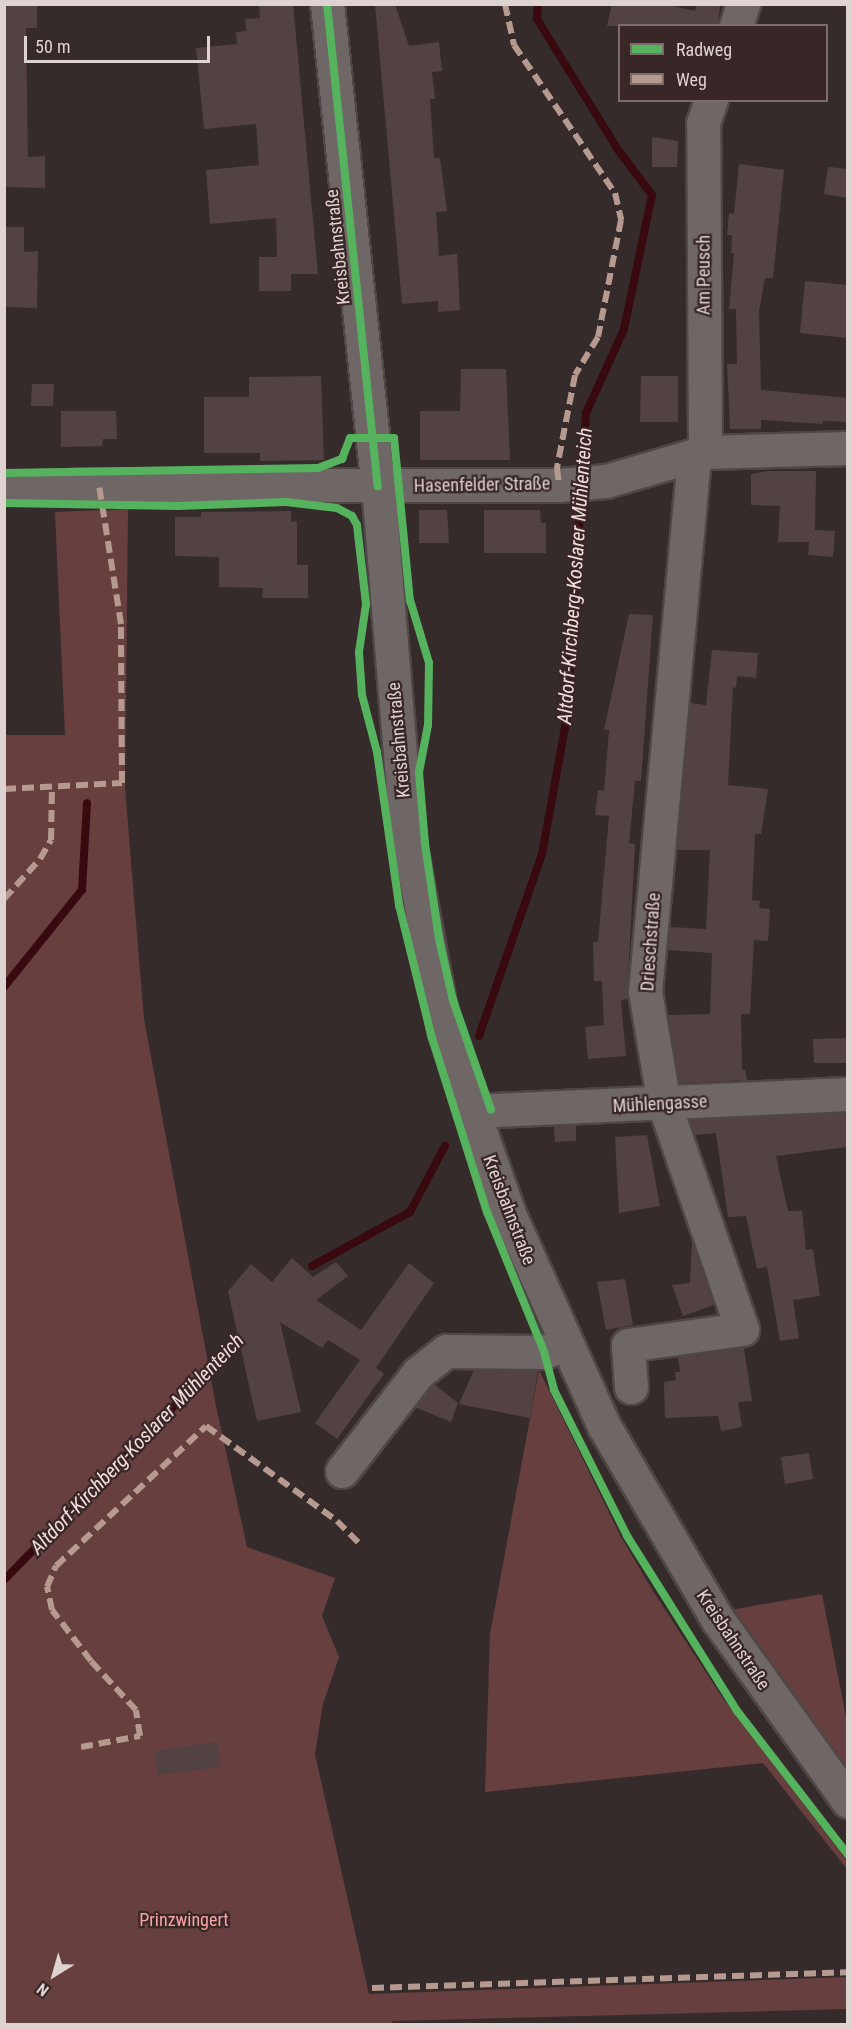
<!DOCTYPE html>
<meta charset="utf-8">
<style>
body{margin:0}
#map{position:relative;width:852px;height:2029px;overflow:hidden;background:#352b2b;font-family:"Roboto Condensed",sans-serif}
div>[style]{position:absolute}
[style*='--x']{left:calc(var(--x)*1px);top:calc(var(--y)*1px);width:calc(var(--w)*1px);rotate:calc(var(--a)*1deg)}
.green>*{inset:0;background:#673f3f}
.stream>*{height:8px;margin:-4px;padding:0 4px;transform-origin:4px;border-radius:4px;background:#38090e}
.building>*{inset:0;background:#534242}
.roads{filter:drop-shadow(2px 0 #4f4746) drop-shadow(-2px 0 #4f4746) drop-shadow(0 2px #4f4746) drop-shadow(0 -2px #4f4746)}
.minor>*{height:33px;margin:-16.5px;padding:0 16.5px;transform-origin:16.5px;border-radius:16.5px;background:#6f6666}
.quiet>*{height:6px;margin-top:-3px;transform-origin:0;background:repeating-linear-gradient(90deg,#b69a8f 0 12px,transparent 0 18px)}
.cycleway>*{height:8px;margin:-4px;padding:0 4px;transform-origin:4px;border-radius:4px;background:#56b35d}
span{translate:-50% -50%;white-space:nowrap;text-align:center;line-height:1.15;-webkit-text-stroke:4.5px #392727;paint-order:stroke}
.street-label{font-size:18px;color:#dfd3d2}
.park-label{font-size:18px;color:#faa5a4}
.water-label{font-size:20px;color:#f4dddc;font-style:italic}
.frame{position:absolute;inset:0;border:6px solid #dfd3d2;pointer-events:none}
.legend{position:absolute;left:618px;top:24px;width:210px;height:78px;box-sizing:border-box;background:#392727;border:2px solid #7b6c6b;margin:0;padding:8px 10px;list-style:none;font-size:18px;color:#dfd3d2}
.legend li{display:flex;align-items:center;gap:12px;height:30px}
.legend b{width:30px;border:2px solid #7b6c6b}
.north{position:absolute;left:24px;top:1945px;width:60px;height:60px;-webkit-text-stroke:4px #392727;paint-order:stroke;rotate:217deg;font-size:16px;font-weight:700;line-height:24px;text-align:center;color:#dfd3d2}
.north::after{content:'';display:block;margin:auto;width:21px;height:27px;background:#dfd3d2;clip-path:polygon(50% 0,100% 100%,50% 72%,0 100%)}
.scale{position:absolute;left:24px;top:36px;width:186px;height:27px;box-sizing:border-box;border:3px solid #dfd3d2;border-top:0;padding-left:8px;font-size:18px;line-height:21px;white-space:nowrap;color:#dfd3d2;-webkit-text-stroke:4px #392727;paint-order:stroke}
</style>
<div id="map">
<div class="green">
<div style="clip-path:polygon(128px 509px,125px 788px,144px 1019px,216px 1406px,247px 1547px,335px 1578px,322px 1616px,339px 1657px,323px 1704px,315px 1754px,369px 1994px,847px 1977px,847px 2009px,392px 2021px,392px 2024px,5px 2024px,5px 735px,65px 735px,55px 512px)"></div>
<div style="clip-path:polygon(539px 1370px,621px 1537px,653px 1591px,722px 1697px,847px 1861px,847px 1869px,763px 1763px,485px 1792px,490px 1634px)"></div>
<div style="clip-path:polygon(822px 1594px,847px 1722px,847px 1777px,730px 1610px)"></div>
</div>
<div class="stream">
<div style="--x:538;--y:4;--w:15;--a:94"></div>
<div style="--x:537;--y:19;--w:155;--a:58.2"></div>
<div style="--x:619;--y:151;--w:55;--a:53.1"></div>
<div style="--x:652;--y:195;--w:137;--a:101.8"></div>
<div style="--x:624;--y:329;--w:92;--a:114.3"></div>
<div style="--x:586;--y:413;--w:61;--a:93.8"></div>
<div style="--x:4;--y:987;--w:124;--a:-51.2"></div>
<div style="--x:82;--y:890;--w:87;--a:-86.7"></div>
<div style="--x:479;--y:1036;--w:193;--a:-70.9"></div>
<div style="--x:542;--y:854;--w:140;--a:-79.7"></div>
<div style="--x:567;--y:716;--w:224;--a:-86.4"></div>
<div style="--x:312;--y:1266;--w:112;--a:-28.9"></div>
<div style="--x:410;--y:1212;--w:75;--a:-62.1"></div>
<div style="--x:4;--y:1580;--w:346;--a:-45.6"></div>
</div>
<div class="building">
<div style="clip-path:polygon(4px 4px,37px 4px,37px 28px,26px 28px,28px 157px,45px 156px,45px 188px,4px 187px)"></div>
<div style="clip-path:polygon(259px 4px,293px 4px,318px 274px,291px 274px,291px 291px,259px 291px,259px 257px,277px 257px,276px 218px,210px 224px,206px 170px,259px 165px,256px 124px,204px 129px,196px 48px,237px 44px,236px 32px,246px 31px,245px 19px,260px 18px)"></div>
<div style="clip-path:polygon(375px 4px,395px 4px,409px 46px,439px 42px,442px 71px,432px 72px,435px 99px,430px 99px,434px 158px,440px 158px,447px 211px,436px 212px,439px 256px,457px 254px,460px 310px,438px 312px,438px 301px,402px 304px)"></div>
<div style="clip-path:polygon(612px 4px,664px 4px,695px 11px,697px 4px,720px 4px,718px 26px,607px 26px)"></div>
<div style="clip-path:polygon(652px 137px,678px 141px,677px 167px,652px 167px)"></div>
<div style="clip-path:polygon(739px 164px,784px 170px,773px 278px,765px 278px,759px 311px,761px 390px,848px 398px,848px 422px,823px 421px,823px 424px,761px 420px,761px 429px,730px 429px,727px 364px,737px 364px,736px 309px,729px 309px,734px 253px,731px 253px,732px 235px,727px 235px,729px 213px,734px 214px)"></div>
<div style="clip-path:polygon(828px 167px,848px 169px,848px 198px,824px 194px)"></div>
<div style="clip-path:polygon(4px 227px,24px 227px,24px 252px,38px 251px,37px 308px,4px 307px)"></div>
<div style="clip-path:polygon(805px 281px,848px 285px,848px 338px,800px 333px)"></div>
<div style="clip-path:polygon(461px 369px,506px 369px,510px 460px,420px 460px,420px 411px,460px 411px)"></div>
<div style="clip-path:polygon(321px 376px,324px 460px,260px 461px,260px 453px,204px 453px,204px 397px,249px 397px,249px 377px)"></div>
<div style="clip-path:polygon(641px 376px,678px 376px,678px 422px,640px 422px)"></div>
<div style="clip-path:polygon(32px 384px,54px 384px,53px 406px,31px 406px)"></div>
<div style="clip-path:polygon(61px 411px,116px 411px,117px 439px,103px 439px,102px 446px,61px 447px)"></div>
<div style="clip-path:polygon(768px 471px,816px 471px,815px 530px,835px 531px,833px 557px,808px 555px,809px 542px,778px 542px,780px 506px,751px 505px,751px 474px)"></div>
<div style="clip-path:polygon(419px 510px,447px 510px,449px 543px,419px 543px)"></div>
<div style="clip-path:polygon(484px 510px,540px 510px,541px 523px,546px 523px,546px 553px,484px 553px)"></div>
<div style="clip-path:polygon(291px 511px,291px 522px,297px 521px,297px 565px,308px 565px,308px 598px,262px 598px,263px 588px,219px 587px,219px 557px,175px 556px,175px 517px,201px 517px,201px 512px)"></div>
<div style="clip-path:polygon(629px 614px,653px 615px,641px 781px,635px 781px,629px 843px,635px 844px,627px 999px,621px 1000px,626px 1056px,588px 1059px,585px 1027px,604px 1025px,602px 981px,594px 981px,593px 942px,598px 942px,609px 816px,595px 815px,598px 790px,604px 791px,609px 730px,604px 730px)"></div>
<div style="clip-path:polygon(712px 650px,758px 653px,756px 678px,737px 676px,736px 688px,733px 687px,728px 785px,768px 789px,761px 834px,755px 834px,752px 900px,760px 901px,759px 908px,770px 909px,768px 941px,754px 940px,750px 1014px,741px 1014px,742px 1070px,745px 1070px,747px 1080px,679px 1083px,668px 1015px,710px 1014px,712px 953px,668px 950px,670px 927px,706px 929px,710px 850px,677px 850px,690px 703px,706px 705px)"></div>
<div style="clip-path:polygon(848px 1038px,848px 1063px,814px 1063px,813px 1039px)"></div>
<div style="clip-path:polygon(848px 1113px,848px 1147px,776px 1156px,788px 1211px,802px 1211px,806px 1250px,813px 1249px,820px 1296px,793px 1300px,799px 1338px,780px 1341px,767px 1267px,757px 1269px,746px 1216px,728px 1217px,716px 1133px,694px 1135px,689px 1120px)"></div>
<div style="clip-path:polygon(576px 1125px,576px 1141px,555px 1142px,554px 1126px)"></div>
<div style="clip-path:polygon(647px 1135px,660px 1206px,619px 1213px,615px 1137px)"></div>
<div style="clip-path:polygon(692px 1241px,714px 1305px,683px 1316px,672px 1285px,690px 1283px)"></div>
<div style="clip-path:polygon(292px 1258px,313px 1277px,336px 1262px,348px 1276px,316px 1300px,361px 1330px,409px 1263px,434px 1283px,376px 1368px,384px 1374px,337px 1439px,315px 1423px,360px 1360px,328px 1340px,322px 1348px,280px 1322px,301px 1412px,257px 1421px,228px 1291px,251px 1264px,272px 1282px)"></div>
<div style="clip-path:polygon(625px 1279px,633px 1325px,606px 1330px,597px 1282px)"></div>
<div style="clip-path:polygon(744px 1348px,752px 1401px,738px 1402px,742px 1427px,721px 1431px,718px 1416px,665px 1418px,664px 1382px,676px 1380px,675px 1372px,680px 1372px,678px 1357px)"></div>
<div style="clip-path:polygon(474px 1370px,538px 1371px,530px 1418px,459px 1404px)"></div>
<div style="clip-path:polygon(434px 1384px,458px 1403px,451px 1422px,415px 1407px)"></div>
<div style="clip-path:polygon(809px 1453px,813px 1479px,785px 1484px,781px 1457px)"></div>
<div style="clip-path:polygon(217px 1742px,220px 1767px,158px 1775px,155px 1751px)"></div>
</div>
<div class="roads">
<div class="minor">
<div style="--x:327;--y:4;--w:485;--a:84"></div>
<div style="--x:378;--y:486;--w:341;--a:85.3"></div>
<div style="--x:406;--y:826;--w:207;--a:79.4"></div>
<div style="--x:444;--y:1029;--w:196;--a:70.6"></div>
<div style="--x:509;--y:1214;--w:232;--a:65.9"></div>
<div style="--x:604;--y:1426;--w:225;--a:59.6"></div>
<div style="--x:718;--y:1620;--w:223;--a:54.3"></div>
<div style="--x:736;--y:26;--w:23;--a:-72"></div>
<div style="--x:705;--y:452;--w:329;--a:-90.3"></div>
<div style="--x:703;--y:123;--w:24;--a:-71"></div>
<div style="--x:4;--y:488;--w:95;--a:-1.8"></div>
<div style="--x:99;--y:485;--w:460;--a:0"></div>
<div style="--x:559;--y:485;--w:47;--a:-4.9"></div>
<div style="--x:606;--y:481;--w:103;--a:-16.3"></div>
<div style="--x:705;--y:452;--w:143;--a:-1.6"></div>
<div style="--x:473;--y:1111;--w:375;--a:-2.6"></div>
<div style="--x:631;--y:1387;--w:42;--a:-94.1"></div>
<div style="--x:628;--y:1345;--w:115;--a:-8"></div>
<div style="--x:742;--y:1329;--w:238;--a:-109.1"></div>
<div style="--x:664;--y:1104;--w:114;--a:-99.6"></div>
<div style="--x:645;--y:992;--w:537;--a:-84.77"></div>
<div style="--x:342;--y:1471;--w:124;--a:-52.2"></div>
<div style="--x:418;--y:1373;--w:36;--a:-38"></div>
<div style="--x:446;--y:1351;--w:98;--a:0.6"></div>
<div style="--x:544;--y:1352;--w:22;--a:-21"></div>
</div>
</div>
<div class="quiet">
<div style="--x:505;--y:4;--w:42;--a:77.6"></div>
<div style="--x:514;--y:45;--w:179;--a:55.7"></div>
<div style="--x:615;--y:193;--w:28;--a:77"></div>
<div style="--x:621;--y:220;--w:119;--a:101.1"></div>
<div style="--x:598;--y:337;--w:44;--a:121.2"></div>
<div style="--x:575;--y:375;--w:95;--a:101"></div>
<div style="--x:557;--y:468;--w:17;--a:83"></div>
<div style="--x:4;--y:789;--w:118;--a:-2.9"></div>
<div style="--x:122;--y:783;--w:159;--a:-90.4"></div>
<div style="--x:121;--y:624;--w:141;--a:-99"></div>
<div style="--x:4;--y:899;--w:54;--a:-48"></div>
<div style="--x:40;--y:859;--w:22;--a:-60"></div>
<div style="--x:51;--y:840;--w:52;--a:-88.9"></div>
<div style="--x:81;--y:1747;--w:60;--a:-10.6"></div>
<div style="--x:140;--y:1736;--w:26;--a:-99"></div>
<div style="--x:136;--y:1710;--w:67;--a:-132.6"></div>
<div style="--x:91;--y:1661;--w:64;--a:-127.4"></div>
<div style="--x:52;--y:1610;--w:24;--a:-102"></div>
<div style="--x:47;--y:1587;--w:23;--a:-67"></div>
<div style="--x:56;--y:1566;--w:205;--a:-43"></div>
<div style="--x:206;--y:1426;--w:162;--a:35.9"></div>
<div style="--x:337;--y:1521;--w:34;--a:45"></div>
<div style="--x:372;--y:1988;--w:476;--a:-1.9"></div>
</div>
<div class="cycleway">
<div style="--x:327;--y:4;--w:485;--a:84"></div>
<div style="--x:4;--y:473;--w:314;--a:-0.9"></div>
<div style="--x:318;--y:468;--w:26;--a:-21"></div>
<div style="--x:342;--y:459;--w:22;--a:-69"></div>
<div style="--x:350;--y:438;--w:44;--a:0"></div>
<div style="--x:394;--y:438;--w:163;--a:84.4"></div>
<div style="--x:410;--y:600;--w:66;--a:73.2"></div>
<div style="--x:429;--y:663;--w:62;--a:90.9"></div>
<div style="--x:428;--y:725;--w:48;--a:100.8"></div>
<div style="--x:419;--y:772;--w:72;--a:85.2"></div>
<div style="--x:425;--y:844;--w:96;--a:81.6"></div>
<div style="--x:439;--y:939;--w:63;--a:77.1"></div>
<div style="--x:453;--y:1000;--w:116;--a:70.9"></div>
<div style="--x:4;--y:503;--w:174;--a:1"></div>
<div style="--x:178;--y:506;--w:108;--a:-2.1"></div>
<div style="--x:286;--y:502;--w:51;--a:6.7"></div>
<div style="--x:337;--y:508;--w:17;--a:28"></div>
<div style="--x:352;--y:516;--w:10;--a:61"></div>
<div style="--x:357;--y:525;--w:80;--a:83.5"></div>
<div style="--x:366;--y:604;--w:49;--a:98.3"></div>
<div style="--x:359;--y:652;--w:43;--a:86"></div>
<div style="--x:362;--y:695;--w:59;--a:75.3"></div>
<div style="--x:377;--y:752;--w:155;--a:81.8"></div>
<div style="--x:399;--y:905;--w:137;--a:76.1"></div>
<div style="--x:432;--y:1038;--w:182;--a:72.5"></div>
<div style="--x:487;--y:1212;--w:151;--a:67.8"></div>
<div style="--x:544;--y:1352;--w:39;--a:75"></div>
<div style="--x:554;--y:1390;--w:163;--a:63.4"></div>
<div style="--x:627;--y:1536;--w:208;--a:57.8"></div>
<div style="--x:738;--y:1712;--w:180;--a:52.4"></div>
</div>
<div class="street-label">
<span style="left:338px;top:247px;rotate:-96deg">Kreisbahnstraße</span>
<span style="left:704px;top:275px;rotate:-90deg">Am Peusch</span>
<span style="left:482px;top:485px;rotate:-1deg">Hasenfelder Straße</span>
<span style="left:399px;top:740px;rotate:-95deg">Kreisbahnstraße</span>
<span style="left:651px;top:942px;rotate:-86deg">Drieschstraße</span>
<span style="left:660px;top:1104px;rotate:-3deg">Mühlengasse</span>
<span style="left:509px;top:1210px;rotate:69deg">Kreisbahnstraße</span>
<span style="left:733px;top:1640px;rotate:56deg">Kreisbahnstraße</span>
</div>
<div class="park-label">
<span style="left:184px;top:1920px">Prinzwingert</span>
</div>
<div class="water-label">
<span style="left:575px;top:576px;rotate:-86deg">Altdorf-Kirchberg-Koslarer Mühlenteich</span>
<span style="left:137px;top:1444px;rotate:-46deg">Altdorf-Kirchberg-Koslarer Mühlenteich</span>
</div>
<div class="frame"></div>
<ul class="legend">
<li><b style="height:8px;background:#56b35d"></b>Radweg</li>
<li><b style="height:8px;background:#b69a8f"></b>Weg</li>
</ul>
<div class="north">N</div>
<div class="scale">50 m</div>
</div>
